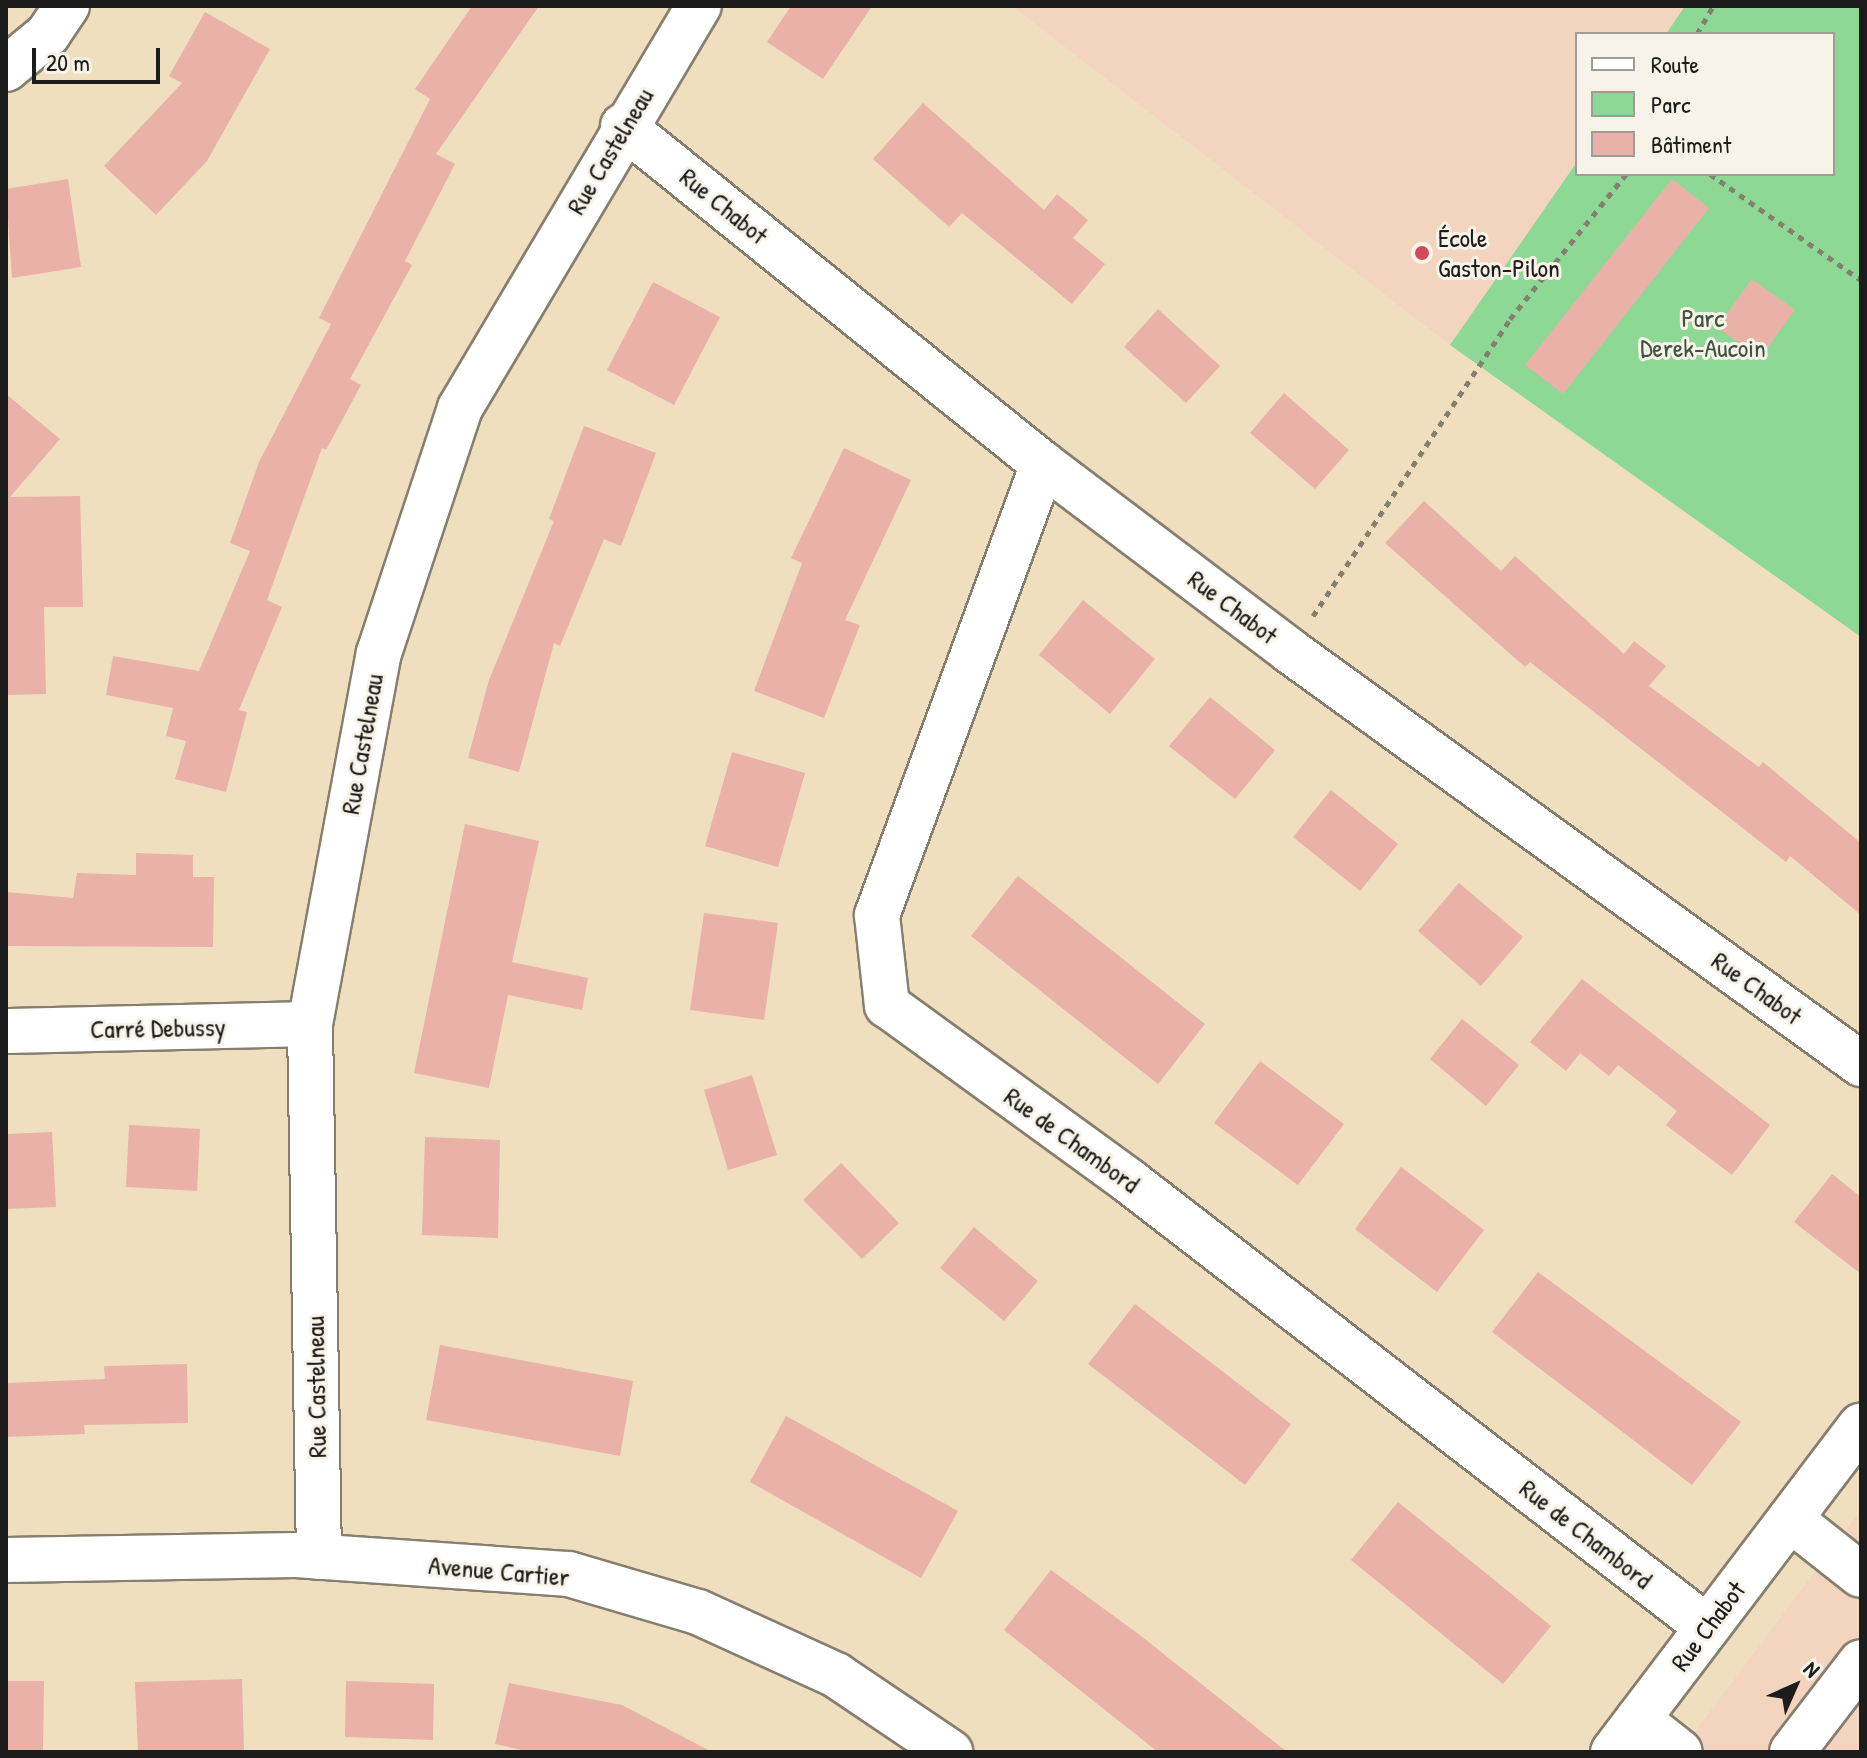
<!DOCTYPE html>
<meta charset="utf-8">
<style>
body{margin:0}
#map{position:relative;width:1867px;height:1758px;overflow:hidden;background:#efdfbf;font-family:"Patrick Hand",sans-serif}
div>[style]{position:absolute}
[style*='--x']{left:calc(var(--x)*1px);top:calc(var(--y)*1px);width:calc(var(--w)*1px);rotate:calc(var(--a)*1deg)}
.built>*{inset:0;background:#f3d4bf}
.green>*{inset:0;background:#8cd894}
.building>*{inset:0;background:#e9b1a8}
.path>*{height:5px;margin-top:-2.5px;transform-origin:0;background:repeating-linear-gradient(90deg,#867e6e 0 6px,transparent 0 12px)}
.roads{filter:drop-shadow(2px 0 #867e6e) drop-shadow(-2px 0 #867e6e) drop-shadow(0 2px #867e6e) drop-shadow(0 -2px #867e6e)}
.minor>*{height:44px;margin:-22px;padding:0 22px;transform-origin:22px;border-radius:22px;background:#fff}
.dots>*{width:22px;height:22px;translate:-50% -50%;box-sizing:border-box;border:4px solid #f7f3e8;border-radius:50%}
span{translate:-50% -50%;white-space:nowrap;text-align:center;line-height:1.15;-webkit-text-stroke:6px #f7f3e8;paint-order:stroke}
.street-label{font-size:26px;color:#1c1c1c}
.poi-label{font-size:26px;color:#1c1c1c}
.left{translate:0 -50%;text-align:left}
.park-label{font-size:26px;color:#3e5440}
.frame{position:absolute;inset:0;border:8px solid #1c1c1c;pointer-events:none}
.legend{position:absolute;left:1575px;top:32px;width:260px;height:144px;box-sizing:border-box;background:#f7f3e8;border:2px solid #9f9d96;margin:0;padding:10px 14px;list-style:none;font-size:24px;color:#1c1c1c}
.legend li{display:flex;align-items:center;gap:16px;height:40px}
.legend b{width:40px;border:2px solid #9f9d96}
.north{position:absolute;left:1755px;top:1646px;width:80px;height:80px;-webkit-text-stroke:6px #f7f3e8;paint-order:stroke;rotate:45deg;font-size:22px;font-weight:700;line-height:32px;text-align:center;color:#1c1c1c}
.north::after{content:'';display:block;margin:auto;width:28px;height:36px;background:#1c1c1c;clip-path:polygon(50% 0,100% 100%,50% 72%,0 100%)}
.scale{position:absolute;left:32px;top:48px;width:128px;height:36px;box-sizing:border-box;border:4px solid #1c1c1c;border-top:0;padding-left:10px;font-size:24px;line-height:28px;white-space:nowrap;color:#1c1c1c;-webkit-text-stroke:6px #f7f3e8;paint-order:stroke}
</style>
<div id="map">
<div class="built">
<div style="clip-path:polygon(1012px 6px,1685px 6px,1666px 34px,1577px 34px,1577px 162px,1450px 345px)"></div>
<div style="clip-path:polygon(1861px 1510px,1861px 1752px,1680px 1752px)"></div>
</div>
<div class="green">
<div style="clip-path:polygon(1685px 6px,1861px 6px,1861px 637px,1450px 345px,1577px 162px,1577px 174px,1833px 174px,1833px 34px,1666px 34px)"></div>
</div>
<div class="building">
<div style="clip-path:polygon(472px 6px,539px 6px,436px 154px,455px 164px,405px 261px,412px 265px,350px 379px,361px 385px,326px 450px,322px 448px,267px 600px,282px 607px,239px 710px,247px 712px,226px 792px,175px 779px,186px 741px,166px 736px,173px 708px,106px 695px,113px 656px,199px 671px,250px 551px,230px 543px,259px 462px,331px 324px,319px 318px,430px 99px,415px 89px)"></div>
<div style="clip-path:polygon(791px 6px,872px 6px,823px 79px,767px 42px)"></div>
<div style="clip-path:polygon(205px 12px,270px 49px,207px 161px,156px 215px,104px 166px,182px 83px,169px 76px)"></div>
<div style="clip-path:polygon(923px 103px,1044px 210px,1057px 194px,1088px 220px,1073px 238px,1105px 264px,1072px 304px,962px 213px,949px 227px,873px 159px)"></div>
<div style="clip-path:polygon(68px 179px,81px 267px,12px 278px,6px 189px)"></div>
<div style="clip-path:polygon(1672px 179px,1709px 208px,1563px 394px,1525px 365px)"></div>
<div style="clip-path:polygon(1752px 279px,1795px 310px,1760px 358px,1717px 327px)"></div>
<div style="clip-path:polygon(653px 282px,720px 317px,674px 405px,607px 370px)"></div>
<div style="clip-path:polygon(1158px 309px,1220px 366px,1186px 403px,1124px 347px)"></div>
<div style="clip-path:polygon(1284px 393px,1349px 450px,1315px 489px,1250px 433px)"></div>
<div style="clip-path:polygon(6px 394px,60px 439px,10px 497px,80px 496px,83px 607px,44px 607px,46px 694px,6px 695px)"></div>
<div style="clip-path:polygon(584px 426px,656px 453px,621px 546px,604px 539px,560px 646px,554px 643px,519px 772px,468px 758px,489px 680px,554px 521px,549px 519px)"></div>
<div style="clip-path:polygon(844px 448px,911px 480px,845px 620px,860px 625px,824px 718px,754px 691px,802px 563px,791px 558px)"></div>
<div style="clip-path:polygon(1424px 501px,1501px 571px,1515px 556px,1624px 654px,1634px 641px,1666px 666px,1649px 686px,1759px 767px,1763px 762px,1861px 843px,1861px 915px,1790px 856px,1786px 862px,1530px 662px,1525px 667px,1385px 543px)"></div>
<div style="clip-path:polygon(1083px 600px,1155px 659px,1110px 714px,1039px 655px)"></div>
<div style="clip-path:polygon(1210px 697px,1275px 750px,1235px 799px,1169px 746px)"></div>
<div style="clip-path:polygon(732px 752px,805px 773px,778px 867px,705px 846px)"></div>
<div style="clip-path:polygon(1331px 790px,1398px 844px,1360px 891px,1293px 837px)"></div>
<div style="clip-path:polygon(465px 824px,539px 841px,512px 962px,588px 978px,582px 1010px,508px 995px,489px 1088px,414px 1073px)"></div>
<div style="clip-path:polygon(136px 853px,193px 855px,193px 877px,214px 877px,213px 947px,6px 946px,6px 892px,73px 898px,77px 873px,136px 875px)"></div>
<div style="clip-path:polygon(1018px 876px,1205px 1024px,1158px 1084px,971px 936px)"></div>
<div style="clip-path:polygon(1459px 883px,1523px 937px,1481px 986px,1418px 931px)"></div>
<div style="clip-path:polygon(704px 913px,778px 923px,764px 1020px,690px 1010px)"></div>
<div style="clip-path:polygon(1582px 979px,1770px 1125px,1732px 1175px,1666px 1125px,1677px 1111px,1618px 1065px,1609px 1076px,1580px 1053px,1566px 1071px,1530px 1042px)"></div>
<div style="clip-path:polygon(1462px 1019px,1519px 1065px,1486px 1106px,1430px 1059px)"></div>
<div style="clip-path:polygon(1260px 1061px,1344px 1124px,1298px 1185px,1214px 1123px)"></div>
<div style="clip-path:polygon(752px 1075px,777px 1155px,728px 1170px,704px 1090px)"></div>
<div style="clip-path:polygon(129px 1125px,200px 1129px,197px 1191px,126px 1187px)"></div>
<div style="clip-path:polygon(52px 1132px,56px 1207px,6px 1209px,6px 1134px)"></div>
<div style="clip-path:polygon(425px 1137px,500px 1140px,498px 1238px,422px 1235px)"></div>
<div style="clip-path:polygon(841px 1163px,899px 1223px,862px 1259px,803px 1200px)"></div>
<div style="clip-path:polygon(1401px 1167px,1484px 1230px,1437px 1292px,1355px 1229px)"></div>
<div style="clip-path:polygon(1832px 1174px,1861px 1197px,1861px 1274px,1794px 1222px)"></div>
<div style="clip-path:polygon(974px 1227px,1038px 1281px,1004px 1321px,940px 1268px)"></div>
<div style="clip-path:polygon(1538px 1272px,1741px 1422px,1692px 1485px,1492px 1332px)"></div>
<div style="clip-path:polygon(1135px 1304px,1291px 1424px,1245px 1485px,1088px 1364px)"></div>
<div style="clip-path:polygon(440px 1345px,633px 1381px,620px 1456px,426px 1420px)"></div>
<div style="clip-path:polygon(187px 1364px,188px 1423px,84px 1425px,85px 1434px,6px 1437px,6px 1383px,105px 1379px,104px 1366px)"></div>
<div style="clip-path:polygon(786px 1416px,958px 1511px,921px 1578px,750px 1482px)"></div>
<div style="clip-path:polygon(1398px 1502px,1551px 1626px,1503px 1684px,1351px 1560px)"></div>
<div style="clip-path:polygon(1051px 1570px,1141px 1636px,1287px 1752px,1158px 1752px,1004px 1630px)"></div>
<div style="clip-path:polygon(242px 1679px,244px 1752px,138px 1752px,135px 1682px)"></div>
<div style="clip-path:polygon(6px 1681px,44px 1681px,43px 1752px,6px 1752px)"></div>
<div style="clip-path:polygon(346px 1681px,434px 1684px,433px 1740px,345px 1737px)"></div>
<div style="clip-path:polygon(509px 1683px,622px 1705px,712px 1752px,531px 1752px,495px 1744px)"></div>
</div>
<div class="path">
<div style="--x:1697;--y:34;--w:32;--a:-60"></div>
<div style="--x:1710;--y:174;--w:184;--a:35.1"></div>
<div style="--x:1313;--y:616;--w:356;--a:-56.4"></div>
<div style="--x:1510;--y:319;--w:186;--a:-51.3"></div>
</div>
<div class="roads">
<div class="minor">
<div style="--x:6;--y:69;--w:55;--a:-39.8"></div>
<div style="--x:48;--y:34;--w:34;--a:-56"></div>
<div style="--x:623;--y:126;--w:539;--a:38.83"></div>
<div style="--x:1043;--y:464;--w:310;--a:37.1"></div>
<div style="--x:1290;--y:651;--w:705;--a:35.88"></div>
<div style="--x:1043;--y:464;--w:481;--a:110.2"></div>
<div style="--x:877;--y:915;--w:91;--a:83.7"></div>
<div style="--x:887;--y:1005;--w:299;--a:36"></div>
<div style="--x:1129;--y:1181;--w:730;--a:37.65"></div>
<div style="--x:6;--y:1031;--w:304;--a:-1.3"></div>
<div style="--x:1790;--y:1519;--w:90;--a:38.3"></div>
<div style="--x:319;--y:1557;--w:533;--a:-90.97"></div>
<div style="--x:310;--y:1024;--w:377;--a:-79.5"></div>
<div style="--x:379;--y:653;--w:258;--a:-71.7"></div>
<div style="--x:460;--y:408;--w:468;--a:-59.3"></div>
<div style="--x:6;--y:1560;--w:290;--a:-1"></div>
<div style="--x:296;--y:1555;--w:274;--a:4"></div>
<div style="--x:569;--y:1574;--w:134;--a:16.4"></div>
<div style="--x:698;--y:1612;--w:152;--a:24.5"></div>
<div style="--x:836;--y:1675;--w:138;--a:34"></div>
<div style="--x:1638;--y:1719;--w:53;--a:38.2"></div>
<div style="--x:1613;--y:1752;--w:410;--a:-52.8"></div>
<div style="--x:1792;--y:1752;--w:113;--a:-52.5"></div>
</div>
</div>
<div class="dots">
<div style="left:1422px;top:253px;background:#d1495b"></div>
</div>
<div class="street-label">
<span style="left:610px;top:151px;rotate:-59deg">Rue Castelneau</span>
<span style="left:724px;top:206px;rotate:39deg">Rue Chabot</span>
<span style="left:1233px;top:607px;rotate:37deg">Rue Chabot</span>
<span style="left:362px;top:744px;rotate:-80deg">Rue Castelneau</span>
<span style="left:1757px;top:988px;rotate:36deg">Rue Chabot</span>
<span style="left:158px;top:1028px;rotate:-1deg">Carré Debussy</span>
<span style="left:1072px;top:1140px;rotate:36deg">Rue de Chambord</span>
<span style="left:316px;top:1387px;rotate:-91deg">Rue Castelneau</span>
<span style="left:1586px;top:1534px;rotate:38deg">Rue de Chambord</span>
<span style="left:499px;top:1571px;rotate:5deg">Avenue Cartier</span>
<span style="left:1708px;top:1626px;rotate:-53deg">Rue Chabot</span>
</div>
<div class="poi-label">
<span class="left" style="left:1438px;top:253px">École<br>Gaston-Pilon</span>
</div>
<div class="park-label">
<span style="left:1703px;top:333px">Parc<br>Derek-Aucoin</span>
</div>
<div class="frame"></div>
<ul class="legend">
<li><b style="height:10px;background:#fff"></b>Route</li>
<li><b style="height:22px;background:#8cd894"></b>Parc</li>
<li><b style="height:22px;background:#e9b1a8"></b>Bâtiment</li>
</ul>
<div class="north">N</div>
<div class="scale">20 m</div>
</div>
